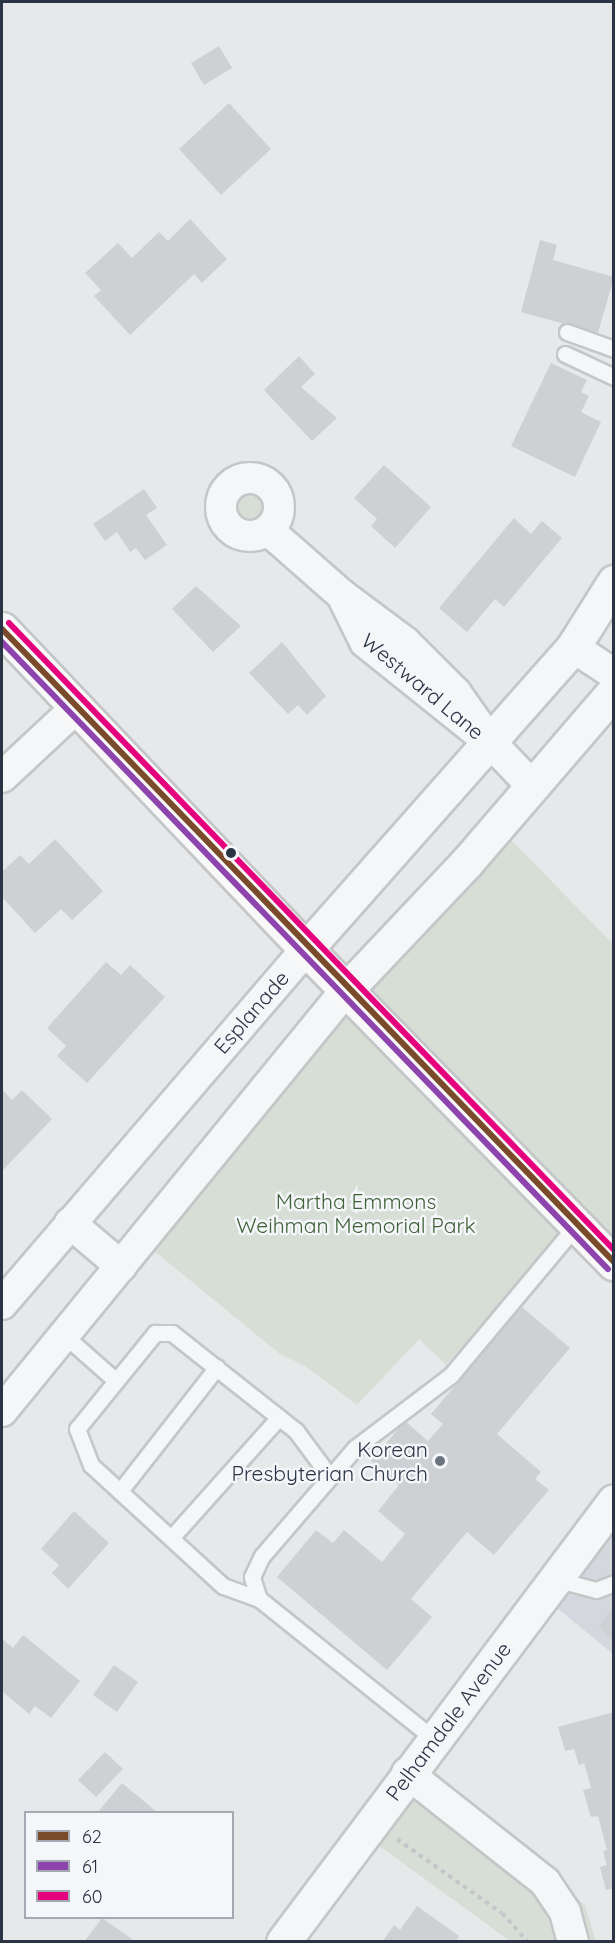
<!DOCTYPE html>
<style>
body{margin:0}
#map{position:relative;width:615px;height:1943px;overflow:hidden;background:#e6e8ea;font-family:Quicksand,sans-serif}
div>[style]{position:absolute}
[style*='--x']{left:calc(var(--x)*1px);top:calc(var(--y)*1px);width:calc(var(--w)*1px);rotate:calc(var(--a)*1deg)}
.built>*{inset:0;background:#d4d7dd}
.green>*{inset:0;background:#d6ded6}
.round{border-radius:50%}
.building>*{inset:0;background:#ced0d3}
.path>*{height:4px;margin-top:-2px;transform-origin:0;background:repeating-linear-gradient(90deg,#c5c6ca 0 4.5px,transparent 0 9px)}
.roads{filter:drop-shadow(2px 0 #c4c6c8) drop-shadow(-2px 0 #c4c6c8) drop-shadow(0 2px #c4c6c8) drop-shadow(0 -2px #c4c6c8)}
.service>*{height:15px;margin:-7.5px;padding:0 7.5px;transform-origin:7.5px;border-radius:7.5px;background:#f5f6f7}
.minor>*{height:30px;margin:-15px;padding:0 15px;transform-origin:15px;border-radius:15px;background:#f5f6f7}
.minor>.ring{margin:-15px;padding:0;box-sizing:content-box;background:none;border:30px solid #f5f6f7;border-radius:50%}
.tertiary>*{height:33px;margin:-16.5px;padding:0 16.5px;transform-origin:16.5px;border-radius:16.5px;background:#f5f6f7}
.primary>*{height:33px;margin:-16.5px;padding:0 16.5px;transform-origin:16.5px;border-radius:16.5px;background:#f8f8f8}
.bus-1>*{height:6px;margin:-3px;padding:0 3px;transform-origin:3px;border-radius:3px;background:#7a4b2a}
.bus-2>*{height:6px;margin:-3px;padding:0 3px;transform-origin:3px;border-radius:3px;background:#8e44ad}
.bus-3>*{height:6px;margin:-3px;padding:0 3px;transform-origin:3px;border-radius:3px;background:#e5007d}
.dots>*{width:16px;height:16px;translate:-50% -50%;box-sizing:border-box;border:3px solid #f4f6f9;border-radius:50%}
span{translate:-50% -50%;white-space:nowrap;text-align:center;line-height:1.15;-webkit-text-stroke:5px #f4f6f9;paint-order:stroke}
.street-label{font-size:21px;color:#2b3445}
.park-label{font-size:21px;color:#3f6138}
.poi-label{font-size:21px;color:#2b3445}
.right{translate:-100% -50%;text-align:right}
.frame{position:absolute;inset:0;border:3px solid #2b3445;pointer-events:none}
.legend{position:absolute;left:24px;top:1811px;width:210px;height:108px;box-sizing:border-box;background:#f4f6f9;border:2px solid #a4a8b1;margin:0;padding:8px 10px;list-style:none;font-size:18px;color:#2b3445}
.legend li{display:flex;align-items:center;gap:12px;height:30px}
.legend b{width:30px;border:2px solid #a4a8b1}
</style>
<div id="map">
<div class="built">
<div style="clip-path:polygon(613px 1498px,613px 1654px,546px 1599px)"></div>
</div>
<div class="green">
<div class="round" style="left:227px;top:484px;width:46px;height:46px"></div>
<div style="clip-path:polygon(503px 832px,613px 944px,613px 1272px,567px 1226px,446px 1365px,419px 1339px,357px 1405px,305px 1366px,280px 1354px,147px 1245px,346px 999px)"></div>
<div style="clip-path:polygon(417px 1755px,585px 1906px,596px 1941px,510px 1941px,359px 1831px)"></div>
</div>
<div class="building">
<div style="clip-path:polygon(219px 46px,232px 68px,204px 85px,191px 63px)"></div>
<div style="clip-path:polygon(229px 103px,271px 149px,221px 195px,179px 149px)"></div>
<div style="clip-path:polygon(190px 219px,227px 259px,202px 283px,194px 274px,130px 335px,94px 296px,101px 290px,85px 273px,118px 243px,132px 258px,159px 232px,168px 241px)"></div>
<div style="clip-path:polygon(540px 240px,557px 245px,553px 260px,614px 277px,598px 333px,521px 312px)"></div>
<div style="clip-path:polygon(299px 356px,315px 374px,301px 387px,337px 418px,312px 441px,264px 390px)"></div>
<div style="clip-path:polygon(551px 363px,587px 380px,581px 392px,589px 396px,581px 412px,601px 422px,575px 477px,511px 446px)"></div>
<div style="clip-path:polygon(384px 465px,431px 507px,395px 548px,371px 526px,377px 519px,354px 498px)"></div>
<div style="clip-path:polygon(144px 489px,157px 508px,146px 515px,167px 545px,145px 560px,136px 548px,130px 552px,117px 532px,105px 541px,93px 524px)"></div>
<div style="clip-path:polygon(514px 518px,531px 534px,542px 521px,562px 538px,504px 607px,495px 599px,467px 632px,439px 608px)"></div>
<div style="clip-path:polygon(196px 586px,241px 626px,213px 652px,172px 609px)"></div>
<div style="clip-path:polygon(282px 642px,326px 696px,307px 715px,298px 705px,288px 714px,249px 673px)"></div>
<div style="clip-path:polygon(55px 839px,103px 891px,72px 920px,61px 909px,35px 933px,2px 897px,2px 872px,20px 855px,29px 864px)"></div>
<div style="clip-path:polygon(106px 962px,121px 975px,130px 965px,165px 997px,87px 1083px,57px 1056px,66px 1046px,47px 1028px)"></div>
<div style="clip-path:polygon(2px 1089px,12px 1100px,22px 1090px,52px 1119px,2px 1171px)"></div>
<div style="clip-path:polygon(522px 1307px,570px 1348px,497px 1434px,541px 1472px,535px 1479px,549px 1490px,494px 1555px,467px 1532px,411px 1599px,432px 1617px,387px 1670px,277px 1577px,316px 1530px,333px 1543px,344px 1530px,382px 1562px,405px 1534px,378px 1511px,399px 1485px,371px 1461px,405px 1421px,428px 1441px,443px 1424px,431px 1414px)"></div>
<div style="clip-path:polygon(74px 1511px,109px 1543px,68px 1589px,52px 1573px,59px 1565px,41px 1549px)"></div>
<div style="clip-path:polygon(614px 1607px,614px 1642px,599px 1626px)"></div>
<div style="clip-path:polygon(23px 1635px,80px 1681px,51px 1718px,35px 1706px,29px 1714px,2px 1691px,2px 1639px,13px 1648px)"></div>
<div style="clip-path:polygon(114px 1665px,138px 1682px,117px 1712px,93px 1695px)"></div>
<div style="clip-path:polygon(614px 1712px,614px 1888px,606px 1890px,600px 1867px,607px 1865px,603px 1851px,607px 1850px,598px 1816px,591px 1817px,583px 1790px,591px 1788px,584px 1763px,579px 1765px,574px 1749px,565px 1751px,558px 1727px)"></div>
<div style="clip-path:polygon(105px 1752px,123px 1769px,96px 1797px,78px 1780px)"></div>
<div style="clip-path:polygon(122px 1783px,157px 1812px,98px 1812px)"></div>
<div style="clip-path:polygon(417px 1906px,459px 1936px,456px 1942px,382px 1942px,394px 1925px,400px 1930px)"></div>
<div style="clip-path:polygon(102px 1918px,132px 1939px,130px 1942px,84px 1942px)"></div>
</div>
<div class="path">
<div style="--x:397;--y:1839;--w:128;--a:35.2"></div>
<div style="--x:502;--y:1913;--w:39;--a:48"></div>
</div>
<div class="roads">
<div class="service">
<div style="--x:567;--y:332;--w:50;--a:19.9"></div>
<div style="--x:565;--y:354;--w:54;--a:25.1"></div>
<div style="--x:64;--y:1335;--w:69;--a:41.5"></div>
<div style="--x:120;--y:1491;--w:157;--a:-52"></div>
<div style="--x:171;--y:1538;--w:162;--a:-48.2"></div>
<div style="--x:555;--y:1579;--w:42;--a:15"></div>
<div style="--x:596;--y:1590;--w:19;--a:-21"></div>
<div style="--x:259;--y:1599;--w:38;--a:-160"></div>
<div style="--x:223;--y:1586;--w:179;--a:-137.5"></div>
<div style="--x:91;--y:1465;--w:39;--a:-111"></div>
<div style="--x:77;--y:1429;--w:124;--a:-50.9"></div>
<div style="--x:155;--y:1333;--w:17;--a:0"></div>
<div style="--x:172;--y:1333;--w:158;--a:38.3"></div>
<div style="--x:296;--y:1431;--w:57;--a:53.5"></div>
<div style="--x:434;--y:1739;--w:224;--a:-141.3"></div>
<div style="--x:259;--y:1599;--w:23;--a:-108"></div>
<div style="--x:252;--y:1577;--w:23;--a:-65"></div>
<div style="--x:262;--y:1556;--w:143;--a:-49.3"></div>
<div style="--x:355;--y:1448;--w:121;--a:-37.2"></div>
<div style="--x:451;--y:1375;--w:198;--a:-50.1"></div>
</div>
<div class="minor">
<div class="ring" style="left:221px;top:478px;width:28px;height:28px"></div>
<div style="--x:268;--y:530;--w:98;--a:41.3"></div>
<div style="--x:573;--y:647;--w:49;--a:33.4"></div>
<div style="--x:491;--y:743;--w:161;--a:-141.3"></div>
<div style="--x:365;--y:642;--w:52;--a:-116.1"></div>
<div style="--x:342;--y:595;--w:79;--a:36.7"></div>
<div style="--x:405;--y:642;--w:72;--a:45"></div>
<div style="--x:456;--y:693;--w:61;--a:55"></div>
<div style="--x:491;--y:743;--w:61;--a:46.3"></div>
<div style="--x:2;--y:777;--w:103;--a:-43"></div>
<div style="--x:70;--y:1223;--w:67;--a:40.1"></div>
<div style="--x:2;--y:1304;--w:467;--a:-49.4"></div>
<div style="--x:2;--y:1411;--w:544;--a:-50.75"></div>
<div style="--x:407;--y:1773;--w:176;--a:38.3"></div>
<div style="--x:545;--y:1882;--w:36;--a:56"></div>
<div style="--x:565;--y:1912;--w:31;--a:75"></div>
</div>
<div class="tertiary">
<div style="--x:306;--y:949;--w:403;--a:-48.5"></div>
<div style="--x:573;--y:647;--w:77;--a:-57.8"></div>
<div style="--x:346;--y:990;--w:176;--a:-46.6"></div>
<div style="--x:467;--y:862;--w:225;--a:-49.3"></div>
<div style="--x:283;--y:1942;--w:551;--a:-53.11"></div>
</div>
<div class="primary">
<div style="--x:2;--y:629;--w:441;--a:46.5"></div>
<div style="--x:306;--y:949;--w:440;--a:45.6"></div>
</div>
</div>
<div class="bus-1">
<div style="--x:2;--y:629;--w:880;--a:45.97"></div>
</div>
<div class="bus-2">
<div style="--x:2;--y:642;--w:872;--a:45.98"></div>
</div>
<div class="bus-3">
<div style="--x:9;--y:623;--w:871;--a:46.02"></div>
</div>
<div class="dots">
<div style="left:231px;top:853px;background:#2b3445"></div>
<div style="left:440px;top:1461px;background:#6c737f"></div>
</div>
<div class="street-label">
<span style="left:423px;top:686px;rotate:40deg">Westward Lane</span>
<span style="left:251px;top:1012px;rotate:-49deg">Esplanade</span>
<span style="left:448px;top:1721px;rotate:-53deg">Pelhamdale Avenue</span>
</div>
<div class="park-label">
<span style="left:356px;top:1213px">Martha Emmons<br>Weihman Memorial Park</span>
</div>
<div class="poi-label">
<span class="right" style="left:428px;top:1461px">Korean<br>Presbyterian Church</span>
</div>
<div class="frame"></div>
<ul class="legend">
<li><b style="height:8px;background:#7a4b2a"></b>62</li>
<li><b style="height:8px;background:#8e44ad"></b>61</li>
<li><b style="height:8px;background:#e5007d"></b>60</li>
</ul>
</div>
